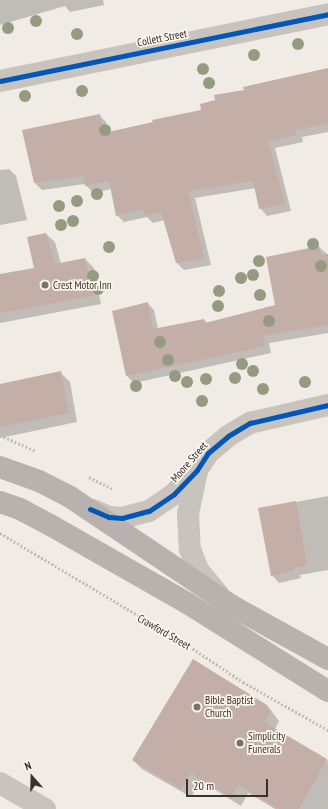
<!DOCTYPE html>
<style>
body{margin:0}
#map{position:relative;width:328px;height:809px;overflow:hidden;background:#f0ebe5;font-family:"PT Sans Narrow",sans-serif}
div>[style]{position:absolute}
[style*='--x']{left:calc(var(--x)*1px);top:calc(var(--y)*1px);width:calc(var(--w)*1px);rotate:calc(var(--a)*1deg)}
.shadow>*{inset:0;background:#0003}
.building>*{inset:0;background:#c3afa7}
.path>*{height:2.5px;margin-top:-1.25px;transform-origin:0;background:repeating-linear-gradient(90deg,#c2bbb6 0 2px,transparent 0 4px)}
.minor>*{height:22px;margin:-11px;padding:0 11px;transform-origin:11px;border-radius:11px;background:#c9c3be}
.major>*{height:22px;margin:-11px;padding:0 11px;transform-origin:11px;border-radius:11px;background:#b8b1ad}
.cycleway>*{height:5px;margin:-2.5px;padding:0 2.5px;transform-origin:2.5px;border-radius:2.5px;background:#0057b8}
.trees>*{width:12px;height:12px;margin:-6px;border-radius:50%;background:#959b80}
.dots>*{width:11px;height:11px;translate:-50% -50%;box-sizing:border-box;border:2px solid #fbf5ee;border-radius:50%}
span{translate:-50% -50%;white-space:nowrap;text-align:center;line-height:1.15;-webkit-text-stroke:3.5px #fbf5ee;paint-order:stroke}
.street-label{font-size:11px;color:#3b302b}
.poi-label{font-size:11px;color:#3b302b}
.left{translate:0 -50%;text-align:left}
.north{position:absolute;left:12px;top:757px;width:40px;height:40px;-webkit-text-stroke:3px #fbf5ee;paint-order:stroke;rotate:340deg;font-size:11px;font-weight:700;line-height:16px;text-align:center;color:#3b302b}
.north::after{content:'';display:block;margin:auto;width:14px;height:18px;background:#3b302b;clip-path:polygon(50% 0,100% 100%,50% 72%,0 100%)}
.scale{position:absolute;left:186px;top:779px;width:82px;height:18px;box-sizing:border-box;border:2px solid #3b302b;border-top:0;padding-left:5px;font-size:12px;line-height:14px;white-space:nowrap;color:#3b302b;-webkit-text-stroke:3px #fbf5ee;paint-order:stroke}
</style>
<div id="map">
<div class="shadow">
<div style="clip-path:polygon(0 0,103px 0,104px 5px,70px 12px,65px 6px,0 25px)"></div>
<div style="clip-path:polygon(328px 72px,328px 132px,302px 137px,303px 142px,275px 148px,291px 211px,267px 216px,260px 208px,256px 188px,195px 198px,211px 265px,184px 270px,177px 263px,165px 220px,153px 223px,147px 217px,124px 222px,117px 215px,111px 189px,93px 193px,85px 184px,42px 190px,35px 183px,99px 115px,106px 122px,109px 133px,202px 111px,245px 91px)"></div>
<div style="clip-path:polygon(9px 169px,16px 176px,27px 220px,0 225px,0 170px)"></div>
<div style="clip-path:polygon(46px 234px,55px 242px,61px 264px,85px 259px,94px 268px,101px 304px,0 323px,0 275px,35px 269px)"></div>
<div style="clip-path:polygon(319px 247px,328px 255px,328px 333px,269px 343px,271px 353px,134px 383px,127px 376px,147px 303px,154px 310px,158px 329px,204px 320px,207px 323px,276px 306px)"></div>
<div style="clip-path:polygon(60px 372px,70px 382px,77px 422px,0 438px,0 385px)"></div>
<div style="clip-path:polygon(328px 496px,328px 570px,300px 575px,301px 578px,279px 583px,272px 575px,259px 509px)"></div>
<div style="clip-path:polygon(267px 705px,279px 721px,275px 729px,328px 761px,328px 809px,275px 809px,248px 793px,241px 806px,201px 781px,191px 797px,142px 769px,133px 760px)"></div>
</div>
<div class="building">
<div style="clip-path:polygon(328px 68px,328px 124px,296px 130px,296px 135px,268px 141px,285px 204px,259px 209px,253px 181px,188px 191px,204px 258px,176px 263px,161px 212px,145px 216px,143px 209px,116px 216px,109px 181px,85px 186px,83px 176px,34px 183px,22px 130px,100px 114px,104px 133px,153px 122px,152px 120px,201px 110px,200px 104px,215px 100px,214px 95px,244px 90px,243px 87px)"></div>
<div style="clip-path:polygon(46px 233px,55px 264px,85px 258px,93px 296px,0 313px,0 274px,34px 268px,27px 237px)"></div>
<div style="clip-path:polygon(319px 246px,321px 255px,328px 254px,328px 325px,263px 336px,265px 346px,126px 376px,112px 311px,148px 302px,153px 329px,204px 319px,205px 323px,275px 305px,266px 257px)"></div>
<div style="clip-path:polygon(61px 371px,69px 413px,0 427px,0 384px)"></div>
<div style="clip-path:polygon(296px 501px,307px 565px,294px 568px,294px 571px,271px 576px,258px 508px)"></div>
<div style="clip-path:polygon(193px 659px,267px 705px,265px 708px,271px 711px,264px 722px,327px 759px,299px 809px,279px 809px,239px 785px,231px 797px,191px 773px,181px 789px,132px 760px)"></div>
</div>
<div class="path">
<div style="--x:0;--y:435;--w:39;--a:24"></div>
<div style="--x:89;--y:477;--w:27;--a:27"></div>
<div style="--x:0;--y:533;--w:217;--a:30.8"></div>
<div style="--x:186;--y:644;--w:69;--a:33.7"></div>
<div style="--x:243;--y:682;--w:98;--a:29.5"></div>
</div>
<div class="minor">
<div style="--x:0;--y:81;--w:335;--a:-11.5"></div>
<div style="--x:197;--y:471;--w:44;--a:101.8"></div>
<div style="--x:188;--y:514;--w:35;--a:87"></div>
<div style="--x:190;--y:549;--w:22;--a:69"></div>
<div style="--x:198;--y:570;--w:30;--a:50"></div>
<div style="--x:93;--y:510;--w:17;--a:24"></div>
<div style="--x:109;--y:517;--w:13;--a:4"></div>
<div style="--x:122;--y:518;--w:28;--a:-15"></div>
<div style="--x:149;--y:511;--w:30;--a:-34"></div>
<div style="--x:174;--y:494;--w:33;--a:-46"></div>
<div style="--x:197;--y:470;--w:20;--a:-57"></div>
<div style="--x:208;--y:453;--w:26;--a:-40"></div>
<div style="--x:228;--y:436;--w:26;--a:-31"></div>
<div style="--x:250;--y:423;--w:80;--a:-13"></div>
<div style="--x:0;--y:783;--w:52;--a:30"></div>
</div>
<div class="major">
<div style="--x:0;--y:467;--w:41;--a:19.7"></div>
<div style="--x:39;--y:481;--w:35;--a:27"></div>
<div style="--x:70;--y:497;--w:195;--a:33.9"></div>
<div style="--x:232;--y:606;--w:110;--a:28.9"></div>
<div style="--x:0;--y:502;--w:21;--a:19"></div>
<div style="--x:20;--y:509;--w:36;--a:28"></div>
<div style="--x:52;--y:526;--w:155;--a:29.7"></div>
<div style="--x:187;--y:603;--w:166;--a:32"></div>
</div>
<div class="cycleway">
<div style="--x:0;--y:81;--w:335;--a:-11.5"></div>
<div style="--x:90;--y:509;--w:21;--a:23"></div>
<div style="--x:109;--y:517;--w:13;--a:4"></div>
<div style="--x:122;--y:518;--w:28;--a:-15"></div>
<div style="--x:149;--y:511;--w:30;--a:-34"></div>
<div style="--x:174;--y:494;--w:33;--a:-46"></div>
<div style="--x:197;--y:470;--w:20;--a:-57"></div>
<div style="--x:208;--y:453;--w:26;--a:-40"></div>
<div style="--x:228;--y:436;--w:26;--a:-31"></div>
<div style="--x:250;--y:423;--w:80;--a:-13"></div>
</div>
<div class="trees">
<div style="left:36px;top:21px"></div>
<div style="left:8px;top:28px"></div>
<div style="left:77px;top:34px"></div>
<div style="left:298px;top:44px"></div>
<div style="left:254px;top:55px"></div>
<div style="left:203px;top:69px"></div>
<div style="left:209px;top:83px"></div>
<div style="left:82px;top:91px"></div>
<div style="left:25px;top:96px"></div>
<div style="left:105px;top:130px"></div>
<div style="left:97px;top:194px"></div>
<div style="left:77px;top:201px"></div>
<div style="left:59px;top:206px"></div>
<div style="left:73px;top:221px"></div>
<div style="left:61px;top:225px"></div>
<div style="left:313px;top:244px"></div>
<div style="left:109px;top:247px"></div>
<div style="left:259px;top:261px"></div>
<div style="left:321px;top:266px"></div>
<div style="left:253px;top:275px"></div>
<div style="left:93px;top:276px"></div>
<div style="left:241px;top:278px"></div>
<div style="left:98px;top:289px"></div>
<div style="left:219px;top:291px"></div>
<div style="left:260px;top:295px"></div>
<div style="left:218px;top:306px"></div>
<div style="left:269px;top:321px"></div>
<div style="left:160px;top:342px"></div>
<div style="left:168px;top:360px"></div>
<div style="left:242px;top:364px"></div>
<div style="left:253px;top:371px"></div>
<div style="left:175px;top:376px"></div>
<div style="left:235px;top:378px"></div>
<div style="left:206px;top:379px"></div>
<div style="left:187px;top:382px"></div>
<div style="left:305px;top:382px"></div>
<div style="left:136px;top:386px"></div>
<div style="left:263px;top:389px"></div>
<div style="left:202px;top:401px"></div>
</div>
<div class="dots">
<div style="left:45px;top:285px;background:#7a716c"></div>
<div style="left:197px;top:707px;background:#7a716c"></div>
<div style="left:240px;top:743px;background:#7a716c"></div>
</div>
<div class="street-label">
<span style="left:162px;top:38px;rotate:-11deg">Collett Street</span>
<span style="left:189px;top:462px;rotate:-49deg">Moore Street</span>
<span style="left:164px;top:632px;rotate:30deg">Crawford Street</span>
</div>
<div class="poi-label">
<span class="left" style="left:53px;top:285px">Crest Motor Inn</span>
<span class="left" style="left:205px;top:707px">Bible Baptist<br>Church</span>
<span class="left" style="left:248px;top:743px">Simplicity<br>Funerals</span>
</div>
<div class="north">N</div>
<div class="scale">20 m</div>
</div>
